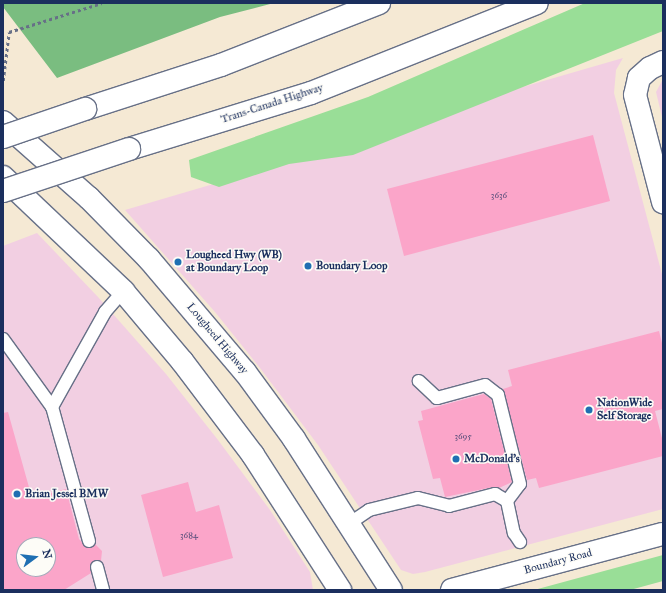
<!DOCTYPE html>
<style>
body{margin:0}
#map{position:relative;width:666px;height:593px;overflow:hidden;background:#f5e9d4;font-family:"IM FELL Great Primer",serif}
div>[style]{position:absolute}
[style*='--x']{left:calc(var(--x)*1px);top:calc(var(--y)*1px);width:calc(var(--w)*1px);rotate:calc(var(--a)*1deg)}
.built>*{inset:0;background:#f2cfe2}
.green>*{inset:0;background:#99de97}
.forest>*{inset:0;background:#7abd80}
.building>*{inset:0;background:#fba5c9}
.path>*{height:2.5px;margin-top:-1.25px;transform-origin:0;background:repeating-linear-gradient(90deg,#677087 0 3px,transparent 0 6px)}
.roads{filter:drop-shadow(1px 0 #677087) drop-shadow(-1px 0 #677087) drop-shadow(0 1px #677087) drop-shadow(0 -1px #677087)}
.service>*{height:12px;margin:-6px;padding:0 6px;transform-origin:6px;border-radius:6px;background:#fff}
.minor>*{height:22px;margin:-11px;padding:0 11px;transform-origin:11px;border-radius:11px;background:#fff}
.primary>*{height:22px;margin:-11px;padding:0 11px;transform-origin:11px;border-radius:11px;background:#fff}
.motorway>*{height:22px;margin:-11px;padding:0 11px;transform-origin:11px;border-radius:11px;background:#fff}
.bridges{filter:drop-shadow(1px 0 #677087) drop-shadow(-1px 0 #677087) drop-shadow(0 1px #677087) drop-shadow(0 -1px #677087)}
.motorway-bridge>*{height:22px;margin:-11px;padding:0 11px;transform-origin:11px;border-radius:11px;background:#fff}
.dots>*{width:11px;height:11px;translate:-50% -50%;box-sizing:border-box;border:2px solid #fdfcf7;border-radius:50%}
span{translate:-50% -50%;white-space:nowrap;text-align:center;line-height:1.15;-webkit-text-stroke:3px #fdfcf7;paint-order:stroke}
.number-label{font-size:9px;color:#534c79}
.number-label span{-webkit-text-stroke-width:0}
.street-label{font-size:11px;color:#1b2f5e}
.poi-label{font-size:11px;color:#1b2f5e;font-weight:700}
.left{translate:0 -50%;text-align:left}
.frame{position:absolute;inset:0;border:4px solid #1b2f5e;pointer-events:none}
.north{position:absolute;left:16px;top:537px;width:40px;height:40px;box-sizing:border-box;background:#fdfcf7;border:1px solid #a3aaba;border-radius:50%;rotate:75deg;font-size:11px;font-weight:700;line-height:16px;text-align:center;color:#1b2f5e}
.north::after{content:'';display:block;margin:auto;width:14px;height:18px;background:#1f6fb2;clip-path:polygon(50% 0,100% 100%,50% 72%,0 100%)}
</style>
<div id="map">
<div class="built">
<div style="clip-path:polygon(623px 58px,616px 70px,614px 93px,663px 278px,663px 509px,425px 572px,413px 574px,401px 570px,318px 445px,260px 368px,215px 312px,125px 210px,363px 140px,488px 97px)"></div>
<div style="clip-path:polygon(663px 79px,663px 121px,656px 92px)"></div>
<div style="clip-path:polygon(evenodd,37px 233px,98px 297px,166px 374px,218px 440px,270px 510px,310px 572px,313px 590px,3px 590px,3px 246px,37px 233px,24px 545px,48px 545px,48px 569px,24px 569px,24px 545px)"></div>
</div>
<div class="green">
<div style="clip-path:polygon(585px 3px,663px 3px,663px 31px,353px 155px,289px 164px,219px 187px,191px 177px,189px 160px,368px 97px)"></div>
<div style="clip-path:polygon(663px 555px,663px 581px,630px 590px,534px 590px)"></div>
</div>
<div class="forest">
<div style="clip-path:polygon(3px 3px,274px 3px,220px 17px,57px 78px,3px 7px)"></div>
</div>
<div class="building">
<div style="clip-path:polygon(593px 135px,610px 201px,404px 256px,387px 189px)"></div>
<div style="clip-path:polygon(659px 331px,663px 347px,663px 409px,655px 411px,663px 442px,663px 456px,539px 488px,536px 478px,527px 480px,503px 389px,512px 386px,508px 370px)"></div>
<div style="clip-path:polygon(484px 394px,491px 399px,512px 482px,499px 488px,493px 487px,445px 497px,440px 478px,433px 479px,418px 421px,423px 420px,421px 411px)"></div>
<div style="clip-path:polygon(evenodd,8px 412px,32px 498px,66px 489px,79px 539px,87px 548px,95px 544px,102px 551px,101px 561px,95px 560px,90px 565px,91px 573px,64px 590px,3px 590px,3px 413px,8px 412px,24px 545px,48px 545px,48px 569px,24px 569px,24px 545px)"></div>
<div style="clip-path:polygon(188px 482px,196px 512px,219px 505px,233px 558px,163px 577px,141px 495px)"></div>
</div>
<div class="path">
<div style="--x:3;--y:81;--w:49;--a:-83"></div>
<div style="--x:9;--y:32;--w:97;--a:-17.3"></div>
</div>
<div class="roads">
<div class="service">
<div style="--x:3;--y:339;--w:84;--a:54.2"></div>
<div style="--x:507;--y:501;--w:33;--a:78"></div>
<div style="--x:514;--y:533;--w:11;--a:56"></div>
<div style="--x:350;--y:523;--w:23;--a:-34"></div>
<div style="--x:369;--y:510;--w:50;--a:-13.8"></div>
<div style="--x:418;--y:498;--w:32;--a:14"></div>
<div style="--x:449;--y:506;--w:48;--a:-14.6"></div>
<div style="--x:495;--y:494;--w:14;--a:30"></div>
<div style="--x:507;--y:501;--w:21;--a:-53"></div>
<div style="--x:520;--y:484;--w:92;--a:-103.9"></div>
<div style="--x:498;--y:395;--w:16;--a:-142"></div>
<div style="--x:485;--y:385;--w:50;--a:164.8"></div>
<div style="--x:437;--y:398;--w:25;--a:-137"></div>
<div style="--x:89;--y:541;--w:139;--a:-105.4"></div>
<div style="--x:52;--y:407;--w:109;--a:-60.8"></div>
<div style="--x:105;--y:312;--w:28;--a:-49"></div>
<div style="--x:97;--y:567;--w:24;--a:75"></div>
</div>
<div class="minor">
<div style="--x:663;--y:62;--w:14;--a:155"></div>
<div style="--x:650;--y:68;--w:15;--a:138"></div>
<div style="--x:639;--y:78;--w:17;--a:103"></div>
<div style="--x:635;--y:95;--w:111;--a:75.3"></div>
</div>
<div class="primary">
<div style="--x:3;--y:122;--w:115;--a:41.5"></div>
<div style="--x:89;--y:198;--w:86;--a:45.5"></div>
<div style="--x:149;--y:259;--w:148;--a:49.7"></div>
<div style="--x:245;--y:372;--w:83;--a:53.8"></div>
<div style="--x:294;--y:439;--w:179;--a:57.3"></div>
<div style="--x:3;--y:177;--w:166;--a:43.5"></div>
<div style="--x:123;--y:291;--w:92;--a:49.9"></div>
<div style="--x:182;--y:361;--w:118;--a:52.9"></div>
<div style="--x:253;--y:455;--w:161;--a:57.2"></div>
<div style="--x:452;--y:590;--w:218;--a:-14.9"></div>
</div>
<div class="motorway">
<div style="--x:85;--y:109;--w:143;--a:-17.9"></div>
<div style="--x:221;--y:65;--w:170;--a:-21.4"></div>
<div style="--x:129;--y:149;--w:190;--a:-17.1"></div>
<div style="--x:311;--y:93;--w:243;--a:-21.7"></div>
</div>
</div>
<div class="bridges">
<div class="motorway-bridge">
<div style="--x:3;--y:137;--w:87;--a:-18.9"></div>
<div style="--x:3;--y:191;--w:133;--a:-18.4"></div>
</div>
</div>
<div class="dots">
<div style="left:178px;top:262px;background:#1f6fb2"></div>
<div style="left:308px;top:266px;background:#1f6fb2"></div>
<div style="left:589px;top:410px;background:#1f6fb2"></div>
<div style="left:456px;top:459px;background:#1f6fb2"></div>
<div style="left:17px;top:494px;background:#1f6fb2"></div>
</div>
<div class="number-label">
<span style="left:499px;top:195px">3636</span>
<span style="left:463px;top:436px">3695</span>
<span style="left:189px;top:535px">3684</span>
</div>
<div class="street-label">
<span style="left:272px;top:104px;rotate:-18deg">Trans-Canada Highway</span>
<span style="left:217px;top:339px;rotate:50deg">Lougheed Highway</span>
<span style="left:558px;top:562px;rotate:-15deg">Boundary Road</span>
</div>
<div class="poi-label">
<span class="left" style="left:186px;top:262px">Lougheed Hwy (WB)<br>at Boundary Loop</span>
<span class="left" style="left:316px;top:266px">Boundary Loop</span>
<span class="left" style="left:597px;top:410px">NationWide<br>Self Storage</span>
<span class="left" style="left:464px;top:459px">McDonald's</span>
<span class="left" style="left:25px;top:494px">Brian Jessel BMW</span>
</div>
<div class="frame"></div>
<div class="north">N</div>
</div>
